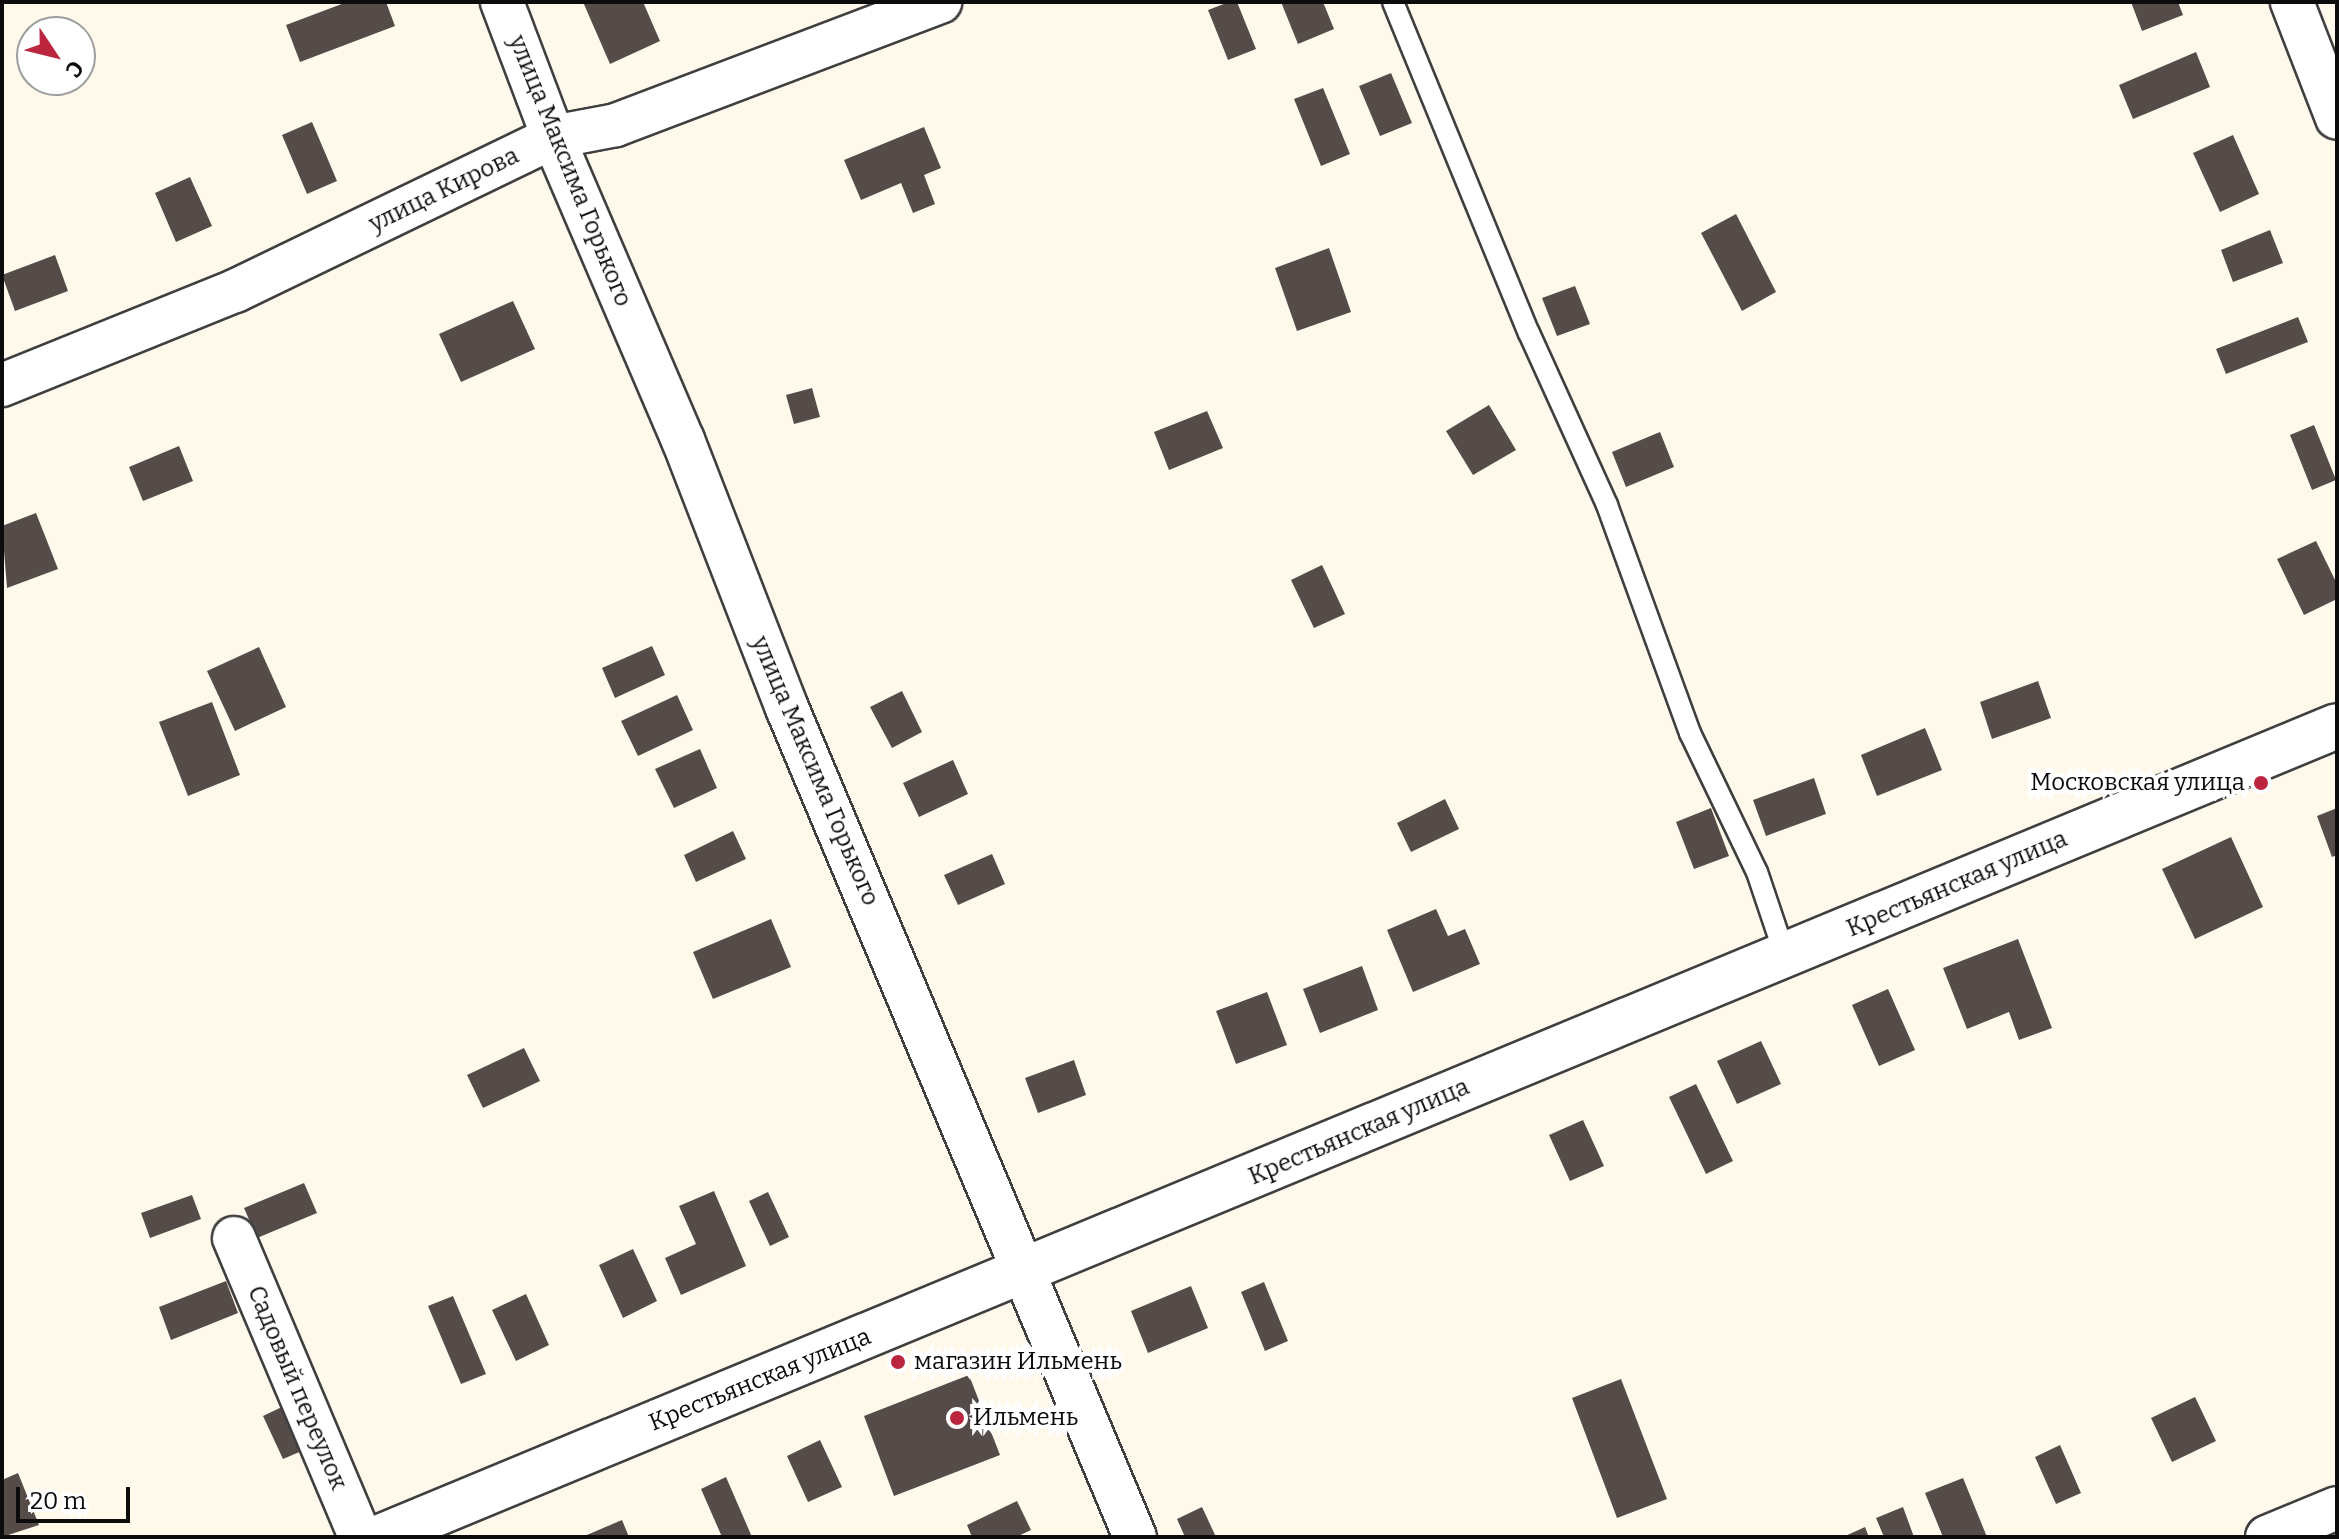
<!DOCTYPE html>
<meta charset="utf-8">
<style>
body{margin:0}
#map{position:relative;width:2339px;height:1539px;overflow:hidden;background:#fff9ec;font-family:Bitter,serif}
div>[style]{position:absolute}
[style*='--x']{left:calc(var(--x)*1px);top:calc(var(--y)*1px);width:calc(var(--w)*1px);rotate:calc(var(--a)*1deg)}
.building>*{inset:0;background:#554c49}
.roads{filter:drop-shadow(2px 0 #3f3f3f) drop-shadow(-2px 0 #3f3f3f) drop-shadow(0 2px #3f3f3f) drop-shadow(0 -2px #3f3f3f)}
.service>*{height:20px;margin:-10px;padding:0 10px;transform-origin:10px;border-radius:10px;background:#fff}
.minor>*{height:42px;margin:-21px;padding:0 21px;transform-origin:21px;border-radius:21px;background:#fff}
.tertiary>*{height:44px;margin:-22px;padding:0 22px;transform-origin:22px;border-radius:22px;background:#fff}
.dots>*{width:22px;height:22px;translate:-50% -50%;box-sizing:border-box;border:4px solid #fff;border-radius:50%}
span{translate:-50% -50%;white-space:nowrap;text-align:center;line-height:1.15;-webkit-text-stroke:8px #fff;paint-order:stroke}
.street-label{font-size:24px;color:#0c0c0c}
.poi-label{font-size:24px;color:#0c0c0c}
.right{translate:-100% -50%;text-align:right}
.left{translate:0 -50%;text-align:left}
.frame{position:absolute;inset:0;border:4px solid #0c0c0c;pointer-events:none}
.north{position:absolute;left:16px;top:16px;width:80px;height:80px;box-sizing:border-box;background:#fff;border:2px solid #9e9e9e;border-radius:50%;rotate:125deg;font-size:22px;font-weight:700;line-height:32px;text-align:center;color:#0c0c0c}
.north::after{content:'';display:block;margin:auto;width:28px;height:36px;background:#bc253e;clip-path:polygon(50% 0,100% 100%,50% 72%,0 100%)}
.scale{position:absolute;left:16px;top:1487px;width:114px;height:36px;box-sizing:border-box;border:4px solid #0c0c0c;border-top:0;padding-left:10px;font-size:24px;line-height:28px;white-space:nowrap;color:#0c0c0c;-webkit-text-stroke:6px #fff;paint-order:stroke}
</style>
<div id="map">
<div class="building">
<div style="clip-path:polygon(347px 2px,386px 2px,395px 26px,300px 62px,286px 25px)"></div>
<div style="clip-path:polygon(583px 2px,643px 2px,660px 41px,610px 64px)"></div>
<div style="clip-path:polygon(1229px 2px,1237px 2px,1256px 49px,1228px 60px,1208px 10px)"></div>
<div style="clip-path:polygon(1281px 2px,1323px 2px,1334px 29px,1298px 44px)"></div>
<div style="clip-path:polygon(2131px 2px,2178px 2px,2183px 15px,2142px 31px)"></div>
<div style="clip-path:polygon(2196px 52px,2210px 87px,2133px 119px,2119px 85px)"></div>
<div style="clip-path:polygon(1391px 73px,1412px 123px,1380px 136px,1359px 86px)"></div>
<div style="clip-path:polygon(1323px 88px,1350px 154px,1321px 166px,1294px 99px)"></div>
<div style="clip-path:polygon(312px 122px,337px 181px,307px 194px,282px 135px)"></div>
<div style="clip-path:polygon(924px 127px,941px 168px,924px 175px,935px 204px,913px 213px,901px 183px,861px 200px,844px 160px)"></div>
<div style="clip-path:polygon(2233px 135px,2259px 194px,2220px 212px,2193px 153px)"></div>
<div style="clip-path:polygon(190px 177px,212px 226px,176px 242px,155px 193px)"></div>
<div style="clip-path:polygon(1736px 214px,1776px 292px,1742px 311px,1701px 233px)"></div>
<div style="clip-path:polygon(2270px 230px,2283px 263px,2233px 282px,2221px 250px)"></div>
<div style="clip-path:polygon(1329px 248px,1351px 312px,1297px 331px,1275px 268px)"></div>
<div style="clip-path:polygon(55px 255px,68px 291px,15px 311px,2px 275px)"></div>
<div style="clip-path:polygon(1575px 286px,1590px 324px,1557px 336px,1542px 298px)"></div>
<div style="clip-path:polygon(513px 301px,535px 349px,461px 382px,439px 334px)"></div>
<div style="clip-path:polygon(2298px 317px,2308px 342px,2226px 374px,2216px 349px)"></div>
<div style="clip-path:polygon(812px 388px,820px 417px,794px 424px,786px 395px)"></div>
<div style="clip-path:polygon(1489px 405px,1516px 450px,1473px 475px,1446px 431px)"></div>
<div style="clip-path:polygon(1207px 411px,1223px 448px,1169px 470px,1154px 432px)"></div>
<div style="clip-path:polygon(2314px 425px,2336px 480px,2312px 490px,2290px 435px)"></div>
<div style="clip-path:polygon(1660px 432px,1674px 467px,1626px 487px,1612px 452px)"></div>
<div style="clip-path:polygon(179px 446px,193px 481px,143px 501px,129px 467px)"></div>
<div style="clip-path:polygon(36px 513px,58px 569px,7px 588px,2px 526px)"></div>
<div style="clip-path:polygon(2316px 541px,2337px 584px,2337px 599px,2304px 615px,2277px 559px)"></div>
<div style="clip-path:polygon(1322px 565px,1345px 614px,1314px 628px,1291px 580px)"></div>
<div style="clip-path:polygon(652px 646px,665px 675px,615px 698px,602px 668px)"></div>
<div style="clip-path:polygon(259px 647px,286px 707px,235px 731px,207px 671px)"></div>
<div style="clip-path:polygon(2038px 681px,2051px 718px,1992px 739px,1980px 702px)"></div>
<div style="clip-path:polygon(902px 691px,922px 732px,892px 748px,870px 707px)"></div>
<div style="clip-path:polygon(677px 695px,693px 730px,638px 756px,621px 721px)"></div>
<div style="clip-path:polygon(212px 702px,240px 775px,188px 796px,159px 722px)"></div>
<div style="clip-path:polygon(1925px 728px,1942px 770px,1877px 796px,1861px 755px)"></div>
<div style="clip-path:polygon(700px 749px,717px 788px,674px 808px,655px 769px)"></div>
<div style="clip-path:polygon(953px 760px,968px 794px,919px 817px,903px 783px)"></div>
<div style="clip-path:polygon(1814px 778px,1826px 814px,1766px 836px,1753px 800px)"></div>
<div style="clip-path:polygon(1445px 799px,1459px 829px,1411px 852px,1397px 823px)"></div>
<div style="clip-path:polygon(1711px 808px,1729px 856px,1694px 869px,1676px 822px)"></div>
<div style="clip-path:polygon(2337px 808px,2337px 855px,2332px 857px,2317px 816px)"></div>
<div style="clip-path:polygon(733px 831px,746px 859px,696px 882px,684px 855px)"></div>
<div style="clip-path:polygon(2231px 837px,2263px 907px,2195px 939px,2162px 869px)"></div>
<div style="clip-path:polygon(992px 854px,1005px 884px,958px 905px,944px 875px)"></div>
<div style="clip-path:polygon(1436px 909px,1448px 936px,1465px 929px,1480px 964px,1413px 992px,1387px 930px)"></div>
<div style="clip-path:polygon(771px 919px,791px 967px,713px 999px,693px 952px)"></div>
<div style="clip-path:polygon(2018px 939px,2052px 1028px,2019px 1040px,2009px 1012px,1967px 1029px,1943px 968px)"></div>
<div style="clip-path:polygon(1362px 966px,1378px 1010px,1320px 1033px,1303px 989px)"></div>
<div style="clip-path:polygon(1888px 989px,1915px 1050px,1879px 1066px,1852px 1005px)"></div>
<div style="clip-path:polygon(1267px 992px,1287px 1045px,1236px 1064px,1216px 1011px)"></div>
<div style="clip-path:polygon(1761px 1041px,1781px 1084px,1737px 1104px,1717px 1061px)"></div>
<div style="clip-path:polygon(524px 1048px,540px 1081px,483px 1108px,467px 1075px)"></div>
<div style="clip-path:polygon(1074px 1060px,1086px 1095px,1038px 1113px,1025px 1078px)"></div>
<div style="clip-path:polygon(1696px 1084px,1733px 1161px,1706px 1174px,1669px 1097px)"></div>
<div style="clip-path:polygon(1583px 1120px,1604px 1166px,1570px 1181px,1549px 1135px)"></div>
<div style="clip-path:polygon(304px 1183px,317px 1213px,257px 1238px,244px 1208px)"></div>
<div style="clip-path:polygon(714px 1191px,746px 1266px,681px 1295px,665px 1258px,696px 1244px,679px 1206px)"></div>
<div style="clip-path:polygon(768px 1192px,789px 1237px,770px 1246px,749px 1201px)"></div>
<div style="clip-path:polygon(192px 1195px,201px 1219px,150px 1238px,141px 1213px)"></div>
<div style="clip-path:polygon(633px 1249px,657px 1301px,623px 1318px,599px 1265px)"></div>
<div style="clip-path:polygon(226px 1281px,238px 1313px,171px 1340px,159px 1307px)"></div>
<div style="clip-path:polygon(1264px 1282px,1288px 1341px,1265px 1351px,1241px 1292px)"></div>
<div style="clip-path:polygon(1191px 1286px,1208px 1328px,1148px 1353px,1131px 1311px)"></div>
<div style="clip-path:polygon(526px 1294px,549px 1345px,516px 1361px,492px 1310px)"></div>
<div style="clip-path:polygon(453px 1296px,486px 1374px,461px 1384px,428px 1306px)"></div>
<div style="clip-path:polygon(969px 1375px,1000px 1455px,894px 1496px,864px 1416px)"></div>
<div style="clip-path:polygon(1621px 1379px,1667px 1499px,1617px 1518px,1572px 1398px)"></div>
<div style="clip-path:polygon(2195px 1397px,2216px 1441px,2172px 1462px,2151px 1418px)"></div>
<div style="clip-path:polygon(284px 1406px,304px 1450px,283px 1459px,263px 1416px)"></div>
<div style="clip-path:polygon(820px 1440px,842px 1487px,808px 1502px,787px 1456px)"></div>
<div style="clip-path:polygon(2060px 1445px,2081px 1493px,2056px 1504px,2035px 1457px)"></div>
<div style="clip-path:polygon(18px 1473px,39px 1525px,2px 1537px,2px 1480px)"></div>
<div style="clip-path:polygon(726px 1477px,752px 1537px,722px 1537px,701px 1489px)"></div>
<div style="clip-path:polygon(1963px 1478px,1987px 1537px,1943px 1537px,1925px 1493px)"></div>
<div style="clip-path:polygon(1017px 1501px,1031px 1530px,1016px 1537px,972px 1537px,967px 1525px)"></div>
<div style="clip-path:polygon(1202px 1507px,1216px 1537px,1185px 1537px,1177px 1519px)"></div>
<div style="clip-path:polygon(1903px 1507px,1914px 1537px,1884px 1537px,1876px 1518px)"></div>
<div style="clip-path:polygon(622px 1520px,629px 1537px,582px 1537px)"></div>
<div style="clip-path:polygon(1865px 1527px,1869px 1537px,1843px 1537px)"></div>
</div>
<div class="roads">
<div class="service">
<div style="--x:1393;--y:2;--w:358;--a:67.7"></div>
<div style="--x:1529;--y:333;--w:189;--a:65.6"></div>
<div style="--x:1607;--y:505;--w:243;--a:70"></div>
<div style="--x:1690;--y:733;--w:154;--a:64.3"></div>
<div style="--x:1757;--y:872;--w:88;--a:71.4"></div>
</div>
<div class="minor">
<div style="--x:502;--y:2;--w:144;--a:69.3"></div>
<div style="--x:553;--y:137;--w:330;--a:66.8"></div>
<div style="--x:683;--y:440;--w:287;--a:68.8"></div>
<div style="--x:787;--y:708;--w:899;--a:67.23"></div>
<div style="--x:2292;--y:2;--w:124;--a:68.8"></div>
<div style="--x:2;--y:385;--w:251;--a:-22"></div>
<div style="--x:235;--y:291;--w:353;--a:-25.8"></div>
<div style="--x:553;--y:137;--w:64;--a:-10.8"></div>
<div style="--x:616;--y:125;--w:347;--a:-20.8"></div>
<div style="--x:234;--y:1238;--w:324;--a:67.1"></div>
<div style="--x:2267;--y:1537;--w:76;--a:-22.5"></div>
</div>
<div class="tertiary">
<div style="--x:380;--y:1537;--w:2118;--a:-22.51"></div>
</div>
</div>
<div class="dots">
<div style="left:2261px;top:783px;background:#bc253e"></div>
<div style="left:898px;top:1362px;background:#bc253e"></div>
<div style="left:957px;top:1418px;background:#bc253e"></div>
</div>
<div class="street-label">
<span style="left:570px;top:171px;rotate:68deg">улица Максима Горького</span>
<span style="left:444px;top:190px;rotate:-26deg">улица Кирова</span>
<span style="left:815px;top:771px;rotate:67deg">улица Максима Горького</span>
<span style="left:1957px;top:884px;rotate:-23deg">Крестьянская улица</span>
<span style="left:1359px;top:1132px;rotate:-23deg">Крестьянская улица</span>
<span style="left:760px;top:1380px;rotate:-22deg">Крестьянская улица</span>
<span style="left:297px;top:1388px;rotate:67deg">Садовый переулок</span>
</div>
<div class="poi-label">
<span class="right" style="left:2245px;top:783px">Московская улица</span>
<span class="left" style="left:914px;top:1362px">магазин Ильмень</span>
<span class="left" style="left:973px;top:1418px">Ильмень</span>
</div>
<div class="frame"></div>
<div class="north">С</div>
<div class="scale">20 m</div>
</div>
